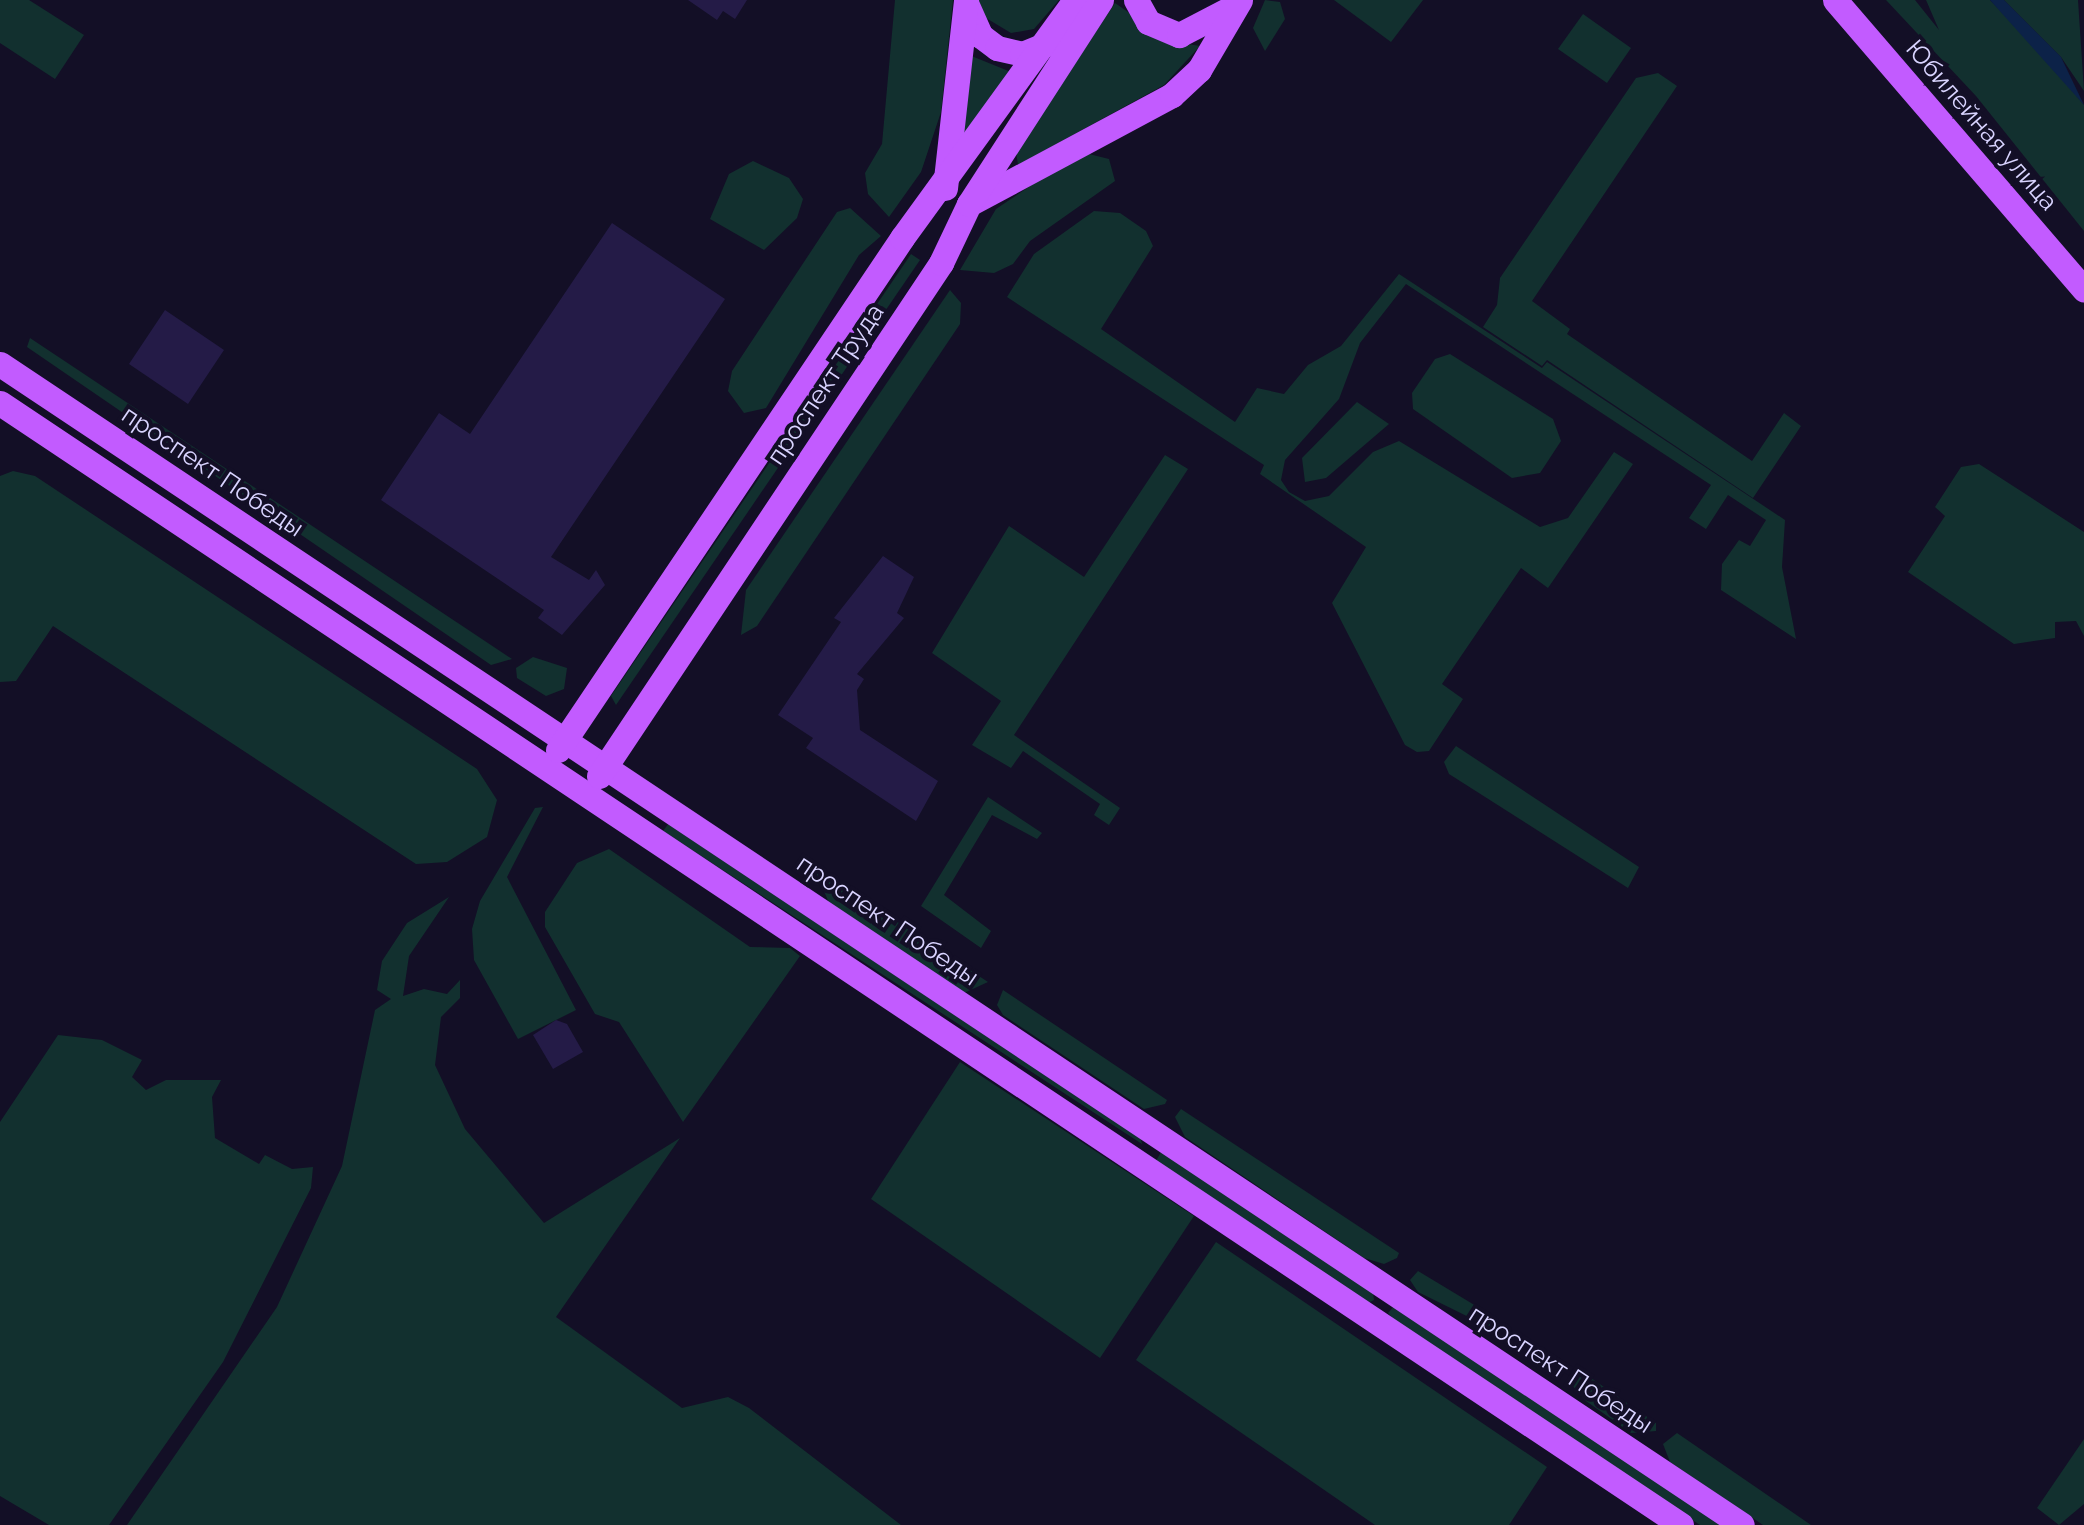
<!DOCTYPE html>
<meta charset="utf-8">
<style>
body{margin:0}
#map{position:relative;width:2084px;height:1525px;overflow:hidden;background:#130f26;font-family:Raleway,sans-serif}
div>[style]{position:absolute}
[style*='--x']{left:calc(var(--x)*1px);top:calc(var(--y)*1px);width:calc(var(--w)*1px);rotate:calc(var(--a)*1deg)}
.green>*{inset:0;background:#12302f}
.water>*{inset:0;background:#0c2248}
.building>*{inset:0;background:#241b47}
.major>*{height:25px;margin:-12.5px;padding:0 12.5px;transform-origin:12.5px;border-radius:12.5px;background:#c25bff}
span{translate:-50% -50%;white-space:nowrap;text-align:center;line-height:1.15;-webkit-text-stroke:8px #130f26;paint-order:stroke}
.street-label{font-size:25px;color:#d9d4ff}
</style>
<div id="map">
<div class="green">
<div style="clip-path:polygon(0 0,29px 0,84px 35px,55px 79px,0 43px)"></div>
<div style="clip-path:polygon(895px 0,953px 0,941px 112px,921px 172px,889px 217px,868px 194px,865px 173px,882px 144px)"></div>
<div style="clip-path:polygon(978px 0,1059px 0,1034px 29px,1011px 33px,986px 18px)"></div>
<div style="clip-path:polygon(1265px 0,1280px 2px,1285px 19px,1265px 51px,1253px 28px)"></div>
<div style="clip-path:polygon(1334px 0,1423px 0,1391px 42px)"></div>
<div style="clip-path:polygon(1886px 0,1915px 0,1939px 30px,1926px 0,1990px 0,2046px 59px,2084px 105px,2084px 231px,1976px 96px)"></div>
<div style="clip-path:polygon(2004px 0,2078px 0,2084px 91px,2061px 57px)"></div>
<div style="clip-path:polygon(1115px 3px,1170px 41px,1200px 46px,1164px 85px,1018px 165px,1016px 152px)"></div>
<div style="clip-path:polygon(1583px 14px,1631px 48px,1607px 83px,1558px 49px)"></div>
<div style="clip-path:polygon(969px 55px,1011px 72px,962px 148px)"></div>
<div style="clip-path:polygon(1658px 73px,1677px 86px,1532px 301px,1570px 329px,1567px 334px,1752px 461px,1784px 413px,1801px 426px,1753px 498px,1547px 360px,1542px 366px,1483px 327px,1497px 305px,1500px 278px,1636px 78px)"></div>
<div style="clip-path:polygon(1081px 152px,1109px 159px,1115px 181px,1030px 241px,1013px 264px,994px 273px,960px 270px,996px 209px)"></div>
<div style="clip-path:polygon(753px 161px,789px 178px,803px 199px,797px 218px,764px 250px,710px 219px,729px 174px)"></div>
<div style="clip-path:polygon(850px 208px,881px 236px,859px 255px,766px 408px,744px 413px,728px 391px,732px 371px,837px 212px)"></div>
<div style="clip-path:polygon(1094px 211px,1120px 213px,1146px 231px,1153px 246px,1101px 329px,1235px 422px,1257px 388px,1284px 394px,1308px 365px,1341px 346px,1399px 274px,1542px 368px,1547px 362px,1785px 520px,1782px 567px,1796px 639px,1721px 590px,1722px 564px,1739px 540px,1750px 546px,1766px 520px,1728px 495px,1706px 529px,1689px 518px,1711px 485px,1406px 284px,1360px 343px,1339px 399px,1285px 460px,1281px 480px,1289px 492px,1305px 501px,1329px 496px,1373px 452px,1399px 441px,1540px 527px,1568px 518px,1614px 452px,1633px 464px,1548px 588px,1521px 568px,1442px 684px,1463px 699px,1429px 751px,1417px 752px,1405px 745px,1332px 603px,1366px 547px,1260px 474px,1264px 465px,1007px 297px,1034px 254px)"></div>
<div style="clip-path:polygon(911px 254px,920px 260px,616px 705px,611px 696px)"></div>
<div style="clip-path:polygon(950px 290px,961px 303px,960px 324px,757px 626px,741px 635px,746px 590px)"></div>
<div style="clip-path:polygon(30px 338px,512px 659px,491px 665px,27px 347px)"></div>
<div style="clip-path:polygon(1450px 354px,1553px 419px,1561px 441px,1540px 473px,1512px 478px,1413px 409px,1412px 393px,1435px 359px)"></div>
<div style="clip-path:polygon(1357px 402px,1389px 424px,1326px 478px,1305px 482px,1302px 458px)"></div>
<div style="clip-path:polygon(1165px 455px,1188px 469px,1014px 735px,1120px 808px,1109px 825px,1094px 815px,1100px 804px,1023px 751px,1011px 768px,972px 745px,1001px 701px,932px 653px,1009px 526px,1084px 577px)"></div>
<div style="clip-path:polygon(1979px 464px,2084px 532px,2084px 636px,2076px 621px,2055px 622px,2055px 638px,2014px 644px,1908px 572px,1945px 516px,1935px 507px,1961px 467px)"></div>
<div style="clip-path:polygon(13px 471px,35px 476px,477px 769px,497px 800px,487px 837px,447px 862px,416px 864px,53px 626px,16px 681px,0 682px,0 476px)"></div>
<div style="clip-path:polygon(533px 657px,567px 668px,564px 689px,546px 696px,517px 678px,516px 668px)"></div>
<div style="clip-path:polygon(1456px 746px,1639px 867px,1628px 888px,1449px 774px,1444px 762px)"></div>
<div style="clip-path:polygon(988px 797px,1042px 833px,1037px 839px,992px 815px,944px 895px,991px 931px,981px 948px,921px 906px)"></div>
<div style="clip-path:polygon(543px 807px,507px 877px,576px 1010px,518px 1039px,474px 960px,472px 929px,480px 901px,535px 808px)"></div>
<div style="clip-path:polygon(669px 823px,1140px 1136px,1142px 1144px,663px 831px)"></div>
<div style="clip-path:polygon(609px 849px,750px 947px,790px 948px,800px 956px,683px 1122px,619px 1022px,595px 1014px,545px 927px,545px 912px,577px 863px)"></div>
<div style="clip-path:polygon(813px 866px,988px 982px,964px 993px,830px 905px)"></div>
<div style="clip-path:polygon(449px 897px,409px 956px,403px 996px,424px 989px,447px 994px,460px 980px,460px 998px,441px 1017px,435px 1065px,465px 1129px,544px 1223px,680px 1138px,556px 1317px,682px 1408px,728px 1397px,749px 1408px,901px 1525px,127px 1525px,277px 1307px,342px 1166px,375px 1010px,391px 999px,377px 990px,382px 961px,407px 923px)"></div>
<div style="clip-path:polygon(1003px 990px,1167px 1100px,1165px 1104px,1144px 1109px,1003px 1015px,997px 1005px)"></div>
<div style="clip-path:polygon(58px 1035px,102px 1040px,142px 1060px,132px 1077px,146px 1090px,166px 1080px,221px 1080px,212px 1097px,215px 1138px,259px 1164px,265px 1155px,292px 1169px,313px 1167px,311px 1188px,223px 1362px,109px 1525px,49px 1525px,0 1496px,0 1122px)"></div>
<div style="clip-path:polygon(960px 1062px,1194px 1216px,1100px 1358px,871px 1199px)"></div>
<div style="clip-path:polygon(1181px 1109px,1399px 1253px,1397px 1258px,1384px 1264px,1364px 1258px,1185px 1137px,1175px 1117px)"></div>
<div style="clip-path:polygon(1161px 1152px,1373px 1293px,1374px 1300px,1368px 1303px,1156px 1161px)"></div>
<div style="clip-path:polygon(1216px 1242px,1547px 1467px,1509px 1525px,1375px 1525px,1136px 1360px)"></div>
<div style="clip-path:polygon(1418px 1271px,1491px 1315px,1495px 1330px,1418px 1292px,1410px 1280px)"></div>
<div style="clip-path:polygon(1394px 1306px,1722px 1525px,1700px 1525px,1395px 1321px,1388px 1313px)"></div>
<div style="clip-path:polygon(1578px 1369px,1656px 1423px,1656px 1431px,1631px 1433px,1586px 1401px,1569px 1382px)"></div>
<div style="clip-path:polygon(1677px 1433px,1811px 1525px,1763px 1525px,1670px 1462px,1663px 1444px)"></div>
<div style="clip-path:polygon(2084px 1439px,2084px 1504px,2059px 1525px,2037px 1508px)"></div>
</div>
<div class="water">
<div style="clip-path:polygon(1990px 0,2004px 0,2061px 57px,2084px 105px)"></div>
</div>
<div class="building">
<div style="clip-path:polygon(688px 0,747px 0,735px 19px,723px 11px,717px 20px)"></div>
<div style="clip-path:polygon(612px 223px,725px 299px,551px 557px,589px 580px,596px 570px,605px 585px,562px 635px,538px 618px,544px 610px,381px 500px,439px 413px,470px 434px)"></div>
<div style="clip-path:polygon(165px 310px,224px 350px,188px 404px,129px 364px)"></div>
<div style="clip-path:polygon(883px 556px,914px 577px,897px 613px,904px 618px,857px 674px,864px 679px,857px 690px,860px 730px,938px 781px,916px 821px,806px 748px,813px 738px,778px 715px,841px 622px,834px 618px)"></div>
<div style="clip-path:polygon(556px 1020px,567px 1024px,583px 1052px,553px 1069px,533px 1035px)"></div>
</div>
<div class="major">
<div style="--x:1136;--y:0;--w:25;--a:61"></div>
<div style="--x:1148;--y:22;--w:34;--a:23"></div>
<div style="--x:1179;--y:35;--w:61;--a:-27.4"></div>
<div style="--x:1835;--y:0;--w:382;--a:49.3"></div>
<div style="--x:966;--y:3;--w:36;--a:66"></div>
<div style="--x:981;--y:36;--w:20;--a:37"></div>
<div style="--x:997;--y:48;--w:26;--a:13"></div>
<div style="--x:1022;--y:54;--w:27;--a:-22"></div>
<div style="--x:945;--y:188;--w:189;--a:-83.6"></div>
<div style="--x:969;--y:204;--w:230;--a:-28.2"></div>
<div style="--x:1172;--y:95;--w:37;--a:-43"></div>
<div style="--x:1199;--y:70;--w:81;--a:-59.6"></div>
<div style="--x:0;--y:364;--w:2093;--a:33.68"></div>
<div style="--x:0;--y:403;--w:2021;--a:33.72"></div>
<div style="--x:558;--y:750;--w:617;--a:-56.1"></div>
<div style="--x:902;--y:238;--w:294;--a:-54"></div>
<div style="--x:599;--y:776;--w:617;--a:-56.31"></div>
<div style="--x:941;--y:263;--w:65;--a:-64.6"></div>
<div style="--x:969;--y:204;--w:243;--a:-57.1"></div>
</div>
<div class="street-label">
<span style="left:1982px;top:125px;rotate:49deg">Юбилейная улица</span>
<span style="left:825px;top:384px;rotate:-56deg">проспект Труда</span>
<span style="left:213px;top:471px;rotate:34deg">проспект Победы</span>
<span style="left:888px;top:920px;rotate:34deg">проспект Победы</span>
<span style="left:1561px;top:1369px;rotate:33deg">проспект Победы</span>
</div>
</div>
